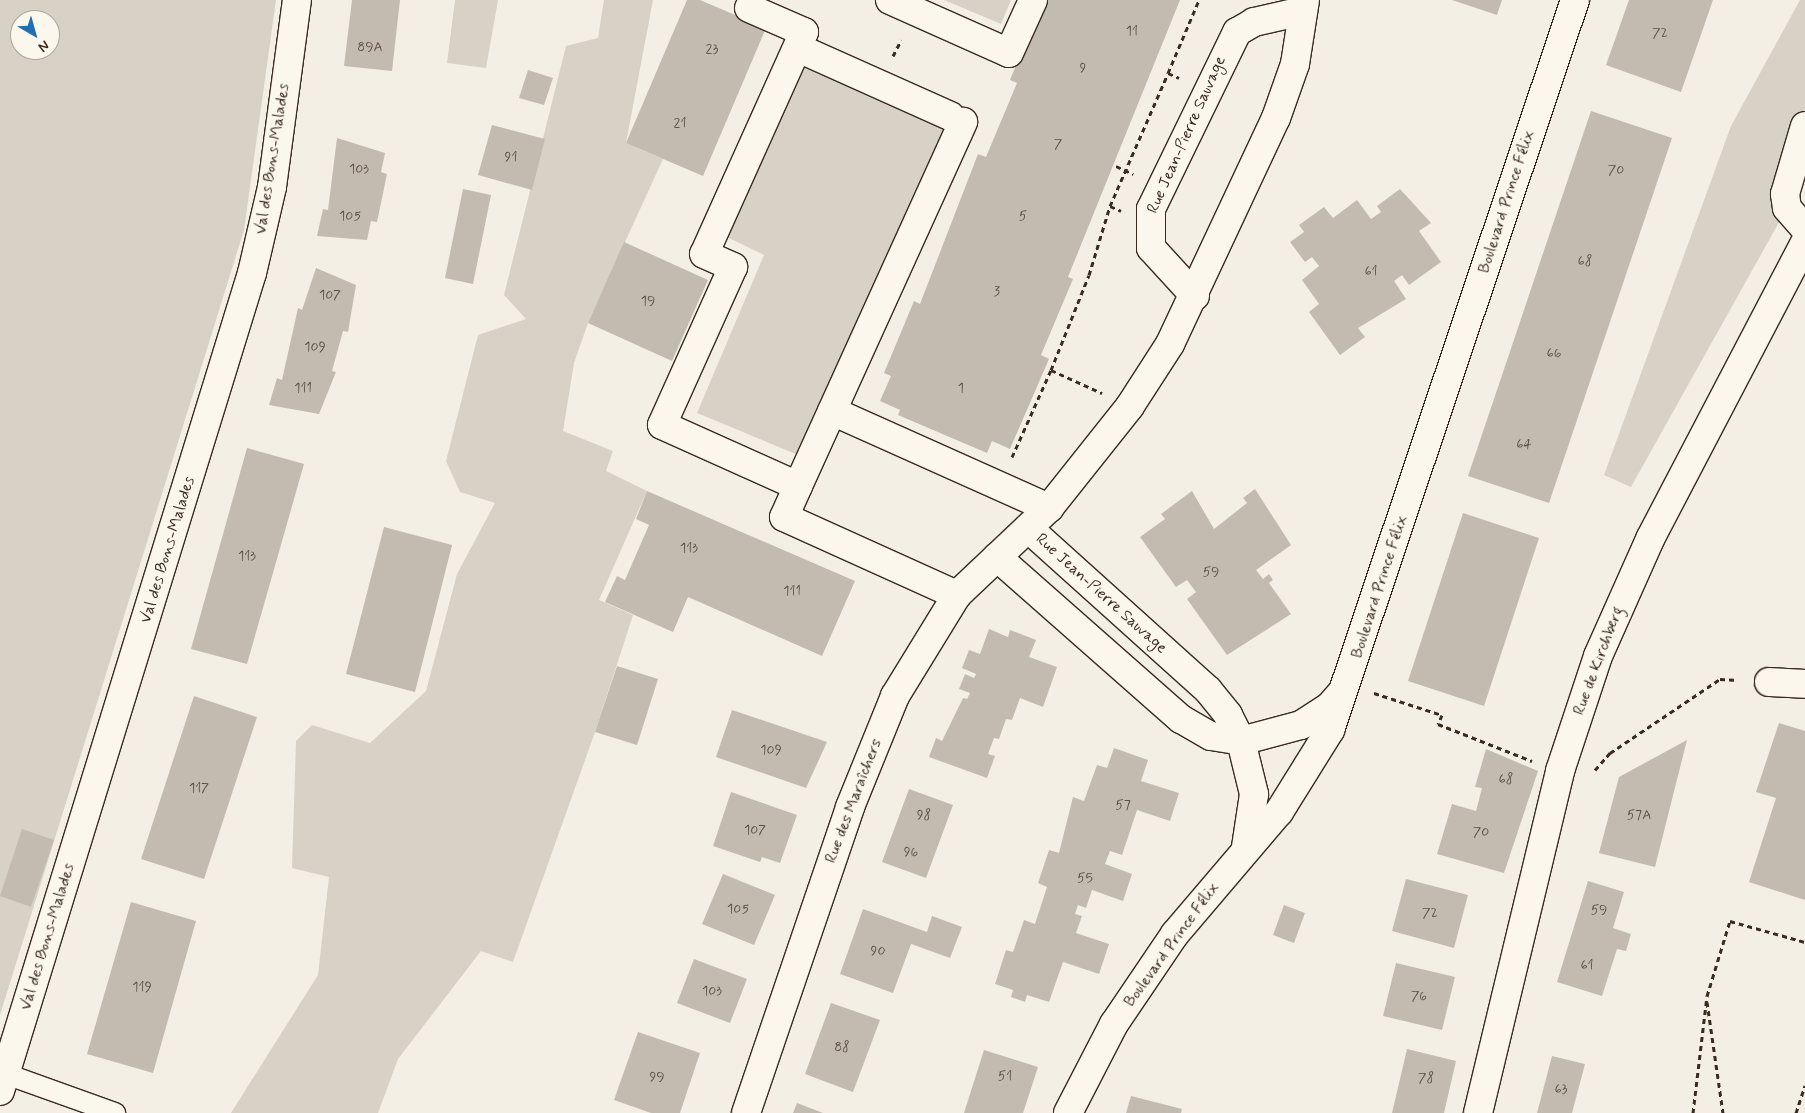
<!DOCTYPE html>
<meta charset="utf-8">
<style>
body{margin:0}
#map{position:relative;width:1805px;height:1113px;overflow:hidden;background:#f3efe4;font-family:Mynerve,sans-serif}
div>[style]{position:absolute}
[style*='--x']{left:calc(var(--x)*1px);top:calc(var(--y)*1px);width:calc(var(--w)*1px);rotate:calc(var(--a)*1deg)}
.green>*{inset:0;background:#d8d1c6}
.building>*{inset:0;background:#c3bbb0}
.path>*{height:3px;margin-top:-1.5px;transform-origin:0;background:repeating-linear-gradient(90deg,#3b2a1e 0 5px,transparent 0 9px)}
.roads{filter:drop-shadow(1px 0 #3b2a1e) drop-shadow(-1px 0 #3b2a1e) drop-shadow(0 1px #3b2a1e) drop-shadow(0 -1px #3b2a1e)}
.lane>*{height:20px;margin:-10px;padding:0 10px;transform-origin:10px;border-radius:10px;background:#fbf7ec}
.street>*{height:28px;margin:-14px;padding:0 14px;transform-origin:14px;border-radius:14px;background:#fbf7ec}
.secondary>*{height:28px;margin:-14px;padding:0 14px;transform-origin:14px;border-radius:14px;background:#fbf7ec}
span{translate:-50% -50%;white-space:nowrap;text-align:center;line-height:1.15;-webkit-text-stroke:5px #fbf7ec;paint-order:stroke}
.number-label{font-size:14px;color:#5d4e42}
.number-label span{-webkit-text-stroke-width:0}
.street-label{font-size:16px;color:#3b2a1e}
.north{position:absolute;left:10px;top:10px;width:50px;height:50px;box-sizing:border-box;background:#fbf7ec;border:1px solid #aea59a;border-radius:50%;rotate:142deg;font-size:14px;font-weight:700;line-height:20px;text-align:center;color:#3b2a1e}
.north::after{content:'';display:block;margin:auto;width:18px;height:22px;background:#1f6fb2;clip-path:polygon(50% 0,100% 100%,50% 72%,0 100%)}
</style>
<div id="map">
<div class="green">
<div style="clip-path:polygon(evenodd,0 0,276px 0,244px 230px,0 1015px,0 0,20px 20px,50px 20px,50px 50px,20px 50px,20px 20px)"></div>
<div style="clip-path:polygon(455px 0,498px 0,486px 68px,447px 63px)"></div>
<div style="clip-path:polygon(604px 0,653px 0,626px 143px,663px 159px,588px 323px,574px 363px,563px 431px,613px 451px,606px 471px,647px 491px,599px 600px,633px 615px,595px 732px,513px 962px,481px 951px,398px 1059px,378px 1113px,231px 1113px,318px 975px,329px 877px,292px 868px,296px 741px,312px 725px,370px 743px,426px 691px,457px 574px,495px 503px,460px 492px,446px 461px,478px 335px,526px 319px,504px 295px,566px 46px,598px 38px)"></div>
<div style="clip-path:polygon(944px 0,1011px 0,1001px 24px)"></div>
<div style="clip-path:polygon(1800px 0,1805px 0,1805px 126px,1787px 208px,1631px 487px,1604px 475px,1731px 126px)"></div>
<div style="clip-path:polygon(798px 63px,954px 129px,798px 455px,697px 413px,764px 255px,727px 237px)"></div>
</div>
<div class="building">
<div style="clip-path:polygon(352px 0,400px 0,392px 71px,344px 66px)"></div>
<div style="clip-path:polygon(687px 0,700px 0,766px 28px,703px 176px,626px 143px)"></div>
<div style="clip-path:polygon(1043px 0,1180px 0,1068px 277px,1073px 279px,1041px 355px,1049px 359px,1010px 449px,992px 441px,987px 453px,898px 415px,900px 410px,880px 401px,891px 376px,884px 373px,914px 301px,920px 304px,978px 154px,986px 157px,1017px 83px,1010px 80px)"></div>
<div style="clip-path:polygon(1452px 0,1502px 0,1497px 15px)"></div>
<div style="clip-path:polygon(1629px 0,1713px 0,1681px 92px,1606px 65px)"></div>
<div style="clip-path:polygon(528px 70px,553px 78px,544px 105px,519px 98px)"></div>
<div style="clip-path:polygon(1591px 111px,1672px 138px,1549px 503px,1468px 476px)"></div>
<div style="clip-path:polygon(492px 125px,545px 139px,532px 190px,478px 175px)"></div>
<div style="clip-path:polygon(337px 138px,385px 153px,381px 172px,387px 174px,377px 222px,371px 221px,367px 240px,317px 236px,323px 209px,328px 210px)"></div>
<div style="clip-path:polygon(463px 189px,491px 195px,473px 284px,445px 278px)"></div>
<div style="clip-path:polygon(1400px 189px,1431px 223px,1419px 231px,1441px 262px,1409px 285px,1402px 275px,1394px 281px,1406px 299px,1358px 328px,1365px 337px,1340px 355px,1309px 312px,1319px 304px,1302px 280px,1319px 266px,1312px 257px,1305px 262px,1290px 242px,1304px 232px,1299px 225px,1324px 207px,1333px 218px,1357px 200px,1371px 219px,1381px 212px,1377px 206px)"></div>
<div style="clip-path:polygon(624px 242px,708px 280px,672px 361px,588px 323px)"></div>
<div style="clip-path:polygon(316px 268px,356px 285px,348px 332px,343px 331px,332px 371px,336px 372px,319px 414px,269px 405px,277px 378px,282px 380px,298px 308px,302px 310px)"></div>
<div style="clip-path:polygon(247px 448px,304px 464px,247px 664px,191px 649px)"></div>
<div style="clip-path:polygon(1255px 489px,1291px 545px,1256px 570px,1263px 579px,1269px 574px,1273px 580px,1269px 583px,1291px 614px,1227px 655px,1187px 599px,1196px 592px,1187px 580px,1176px 587px,1140px 537px,1165px 519px,1161px 514px,1192px 491px,1214px 529px,1247px 503px,1243px 498px)"></div>
<div style="clip-path:polygon(647px 491px,855px 581px,822px 656px,688px 597px,673px 632px,605px 602px,617px 576px,625px 580px,649px 525px,636px 519px)"></div>
<div style="clip-path:polygon(1463px 513px,1539px 538px,1484px 706px,1408px 681px)"></div>
<div style="clip-path:polygon(384px 527px,452px 545px,415px 692px,346px 674px)"></div>
<div style="clip-path:polygon(989px 629px,1008px 637px,1010px 630px,1036px 640px,1029px 657px,1057px 667px,1043px 707px,1020px 698px,1012px 720px,1006px 719px,999px 739px,994px 738px,988px 754px,995px 756px,987px 778px,929px 757px,936px 738px,942px 741px,963px 698px,967px 699px,970px 693px,959px 689px,965px 674px,974px 678px,976px 674px,962px 668px,969px 650px,980px 654px)"></div>
<div style="clip-path:polygon(617px 666px,658px 679px,637px 745px,595px 732px)"></div>
<div style="clip-path:polygon(194px 696px,257px 717px,204px 879px,141px 859px)"></div>
<div style="clip-path:polygon(732px 710px,827px 742px,806px 788px,716px 757px)"></div>
<div style="clip-path:polygon(1779px 723px,1805px 731px,1805px 900px,1749px 882px,1776px 798px,1756px 792px)"></div>
<div style="clip-path:polygon(1687px 740px,1655px 867px,1599px 853px,1619px 777px)"></div>
<div style="clip-path:polygon(1114px 748px,1148px 760px,1141px 781px,1179px 793px,1170px 821px,1137px 810px,1122px 855px,1110px 851px,1105px 864px,1132px 874px,1123px 901px,1092px 890px,1086px 908px,1078px 905px,1075px 914px,1082px 916px,1076px 933px,1109px 944px,1099px 974px,1063px 962px,1049px 1002px,1027px 995px,1025px 1002px,1011px 997px,1013px 990px,995px 984px,1006px 950px,1013px 952px,1024px 920px,1035px 924px,1047px 887px,1038px 883px,1049px 850px,1059px 853px,1073px 797px,1084px 801px,1097px 765px,1107px 768px)"></div>
<div style="clip-path:polygon(1486px 749px,1538px 771px,1504px 873px,1437px 854px,1452px 804px,1476px 811px,1482px 788px,1475px 787px)"></div>
<div style="clip-path:polygon(909px 789px,953px 805px,926px 878px,882px 862px)"></div>
<div style="clip-path:polygon(731px 792px,797px 815px,780px 863px,762px 857px,760px 862px,713px 846px)"></div>
<div style="clip-path:polygon(22px 829px,54px 840px,31px 907px,0 896px)"></div>
<div style="clip-path:polygon(723px 874px,775px 895px,754px 945px,702px 924px)"></div>
<div style="clip-path:polygon(1406px 879px,1468px 895px,1454px 948px,1392px 931px)"></div>
<div style="clip-path:polygon(1588px 881px,1624px 892px,1613px 928px,1631px 934px,1626px 951px,1617px 949px,1602px 996px,1557px 982px)"></div>
<div style="clip-path:polygon(131px 902px,196px 921px,153px 1073px,87px 1054px)"></div>
<div style="clip-path:polygon(1284px 905px,1305px 913px,1294px 943px,1273px 935px)"></div>
<div style="clip-path:polygon(863px 909px,927px 932px,932px 916px,962px 927px,950px 958px,911px 944px,893px 993px,840px 974px)"></div>
<div style="clip-path:polygon(694px 959px,747px 979px,730px 1023px,677px 1003px)"></div>
<div style="clip-path:polygon(1396px 963px,1455px 977px,1442px 1030px,1383px 1016px)"></div>
<div style="clip-path:polygon(831px 1003px,880px 1020px,853px 1092px,805px 1074px)"></div>
<div style="clip-path:polygon(638px 1032px,700px 1053px,680px 1113px,651px 1113px,614px 1100px)"></div>
<div style="clip-path:polygon(1407px 1049px,1456px 1061px,1444px 1113px,1392px 1113px)"></div>
<div style="clip-path:polygon(984px 1050px,1038px 1067px,1023px 1113px,964px 1113px)"></div>
<div style="clip-path:polygon(1552px 1056px,1585px 1064px,1572px 1113px,1537px 1113px)"></div>
<div style="clip-path:polygon(1131px 1096px,1182px 1109px,1181px 1113px,1126px 1113px)"></div>
<div style="clip-path:polygon(797px 1103px,823px 1113px,793px 1113px)"></div>
</div>
<div class="path">
<div style="--x:893;--y:56;--w:18;--a:-63"></div>
<div style="--x:1168;--y:73;--w:79;--a:-67"></div>
<div style="--x:1116;--y:166;--w:19;--a:25"></div>
<div style="--x:1110;--y:206;--w:12;--a:24"></div>
<div style="--x:1051;--y:370;--w:102;--a:-68.2"></div>
<div style="--x:1089;--y:275;--w:72;--a:-73.1"></div>
<div style="--x:1110;--y:206;--w:145;--a:-66.4"></div>
<div style="--x:1168;--y:73;--w:12;--a:24"></div>
<div style="--x:1012;--y:457;--w:95;--a:-65.9"></div>
<div style="--x:1051;--y:370;--w:56;--a:24.3"></div>
<div style="--x:1374;--y:693;--w:71;--a:17.9"></div>
<div style="--x:1442;--y:715;--w:10;--a:114"></div>
<div style="--x:1438;--y:724;--w:101;--a:21.5"></div>
<div style="--x:1595;--y:770;--w:23;--a:-49"></div>
<div style="--x:1610;--y:753;--w:133;--a:-33.9"></div>
<div style="--x:1720;--y:679;--w:18;--a:3"></div>
<div style="--x:1707;--y:1002;--w:112;--a:81.8"></div>
<div style="--x:1693;--y:1113;--w:118;--a:-83.2"></div>
<div style="--x:1707;--y:996;--w:78;--a:-73"></div>
<div style="--x:1730;--y:921;--w:78;--a:15.6"></div>
<div style="--x:1796;--y:1113;--w:29;--a:-72"></div>
</div>
<div class="roads">
<div class="lane">
<div style="--x:6;--y:1074;--w:116;--a:19.7"></div>
</div>
<div class="street">
<div style="--x:890;--y:0;--w:130;--a:24"></div>
<div style="--x:1009;--y:53;--w:58;--a:-65.6"></div>
<div style="--x:749;--y:8;--w:60;--a:23.6"></div>
<div style="--x:804;--y:32;--w:243;--a:114.2"></div>
<div style="--x:704;--y:254;--w:32;--a:24"></div>
<div style="--x:733;--y:267;--w:173;--a:114.2"></div>
<div style="--x:662;--y:425;--w:149;--a:24.2"></div>
<div style="--x:798;--y:486;--w:400;--a:-65.6"></div>
<div style="--x:807;--y:52;--w:157;--a:24.1"></div>
<div style="--x:1805;--y:126;--w:71;--a:106.4"></div>
<div style="--x:1785;--y:194;--w:14;--a:82"></div>
<div style="--x:1787;--y:208;--w:28;--a:49"></div>
<div style="--x:1195;--y:296;--w:65;--a:-132.5"></div>
<div style="--x:1151;--y:248;--w:39;--a:-90"></div>
<div style="--x:1151;--y:209;--w:197;--a:-64.1"></div>
<div style="--x:1237;--y:32;--w:20;--a:-30"></div>
<div style="--x:1254;--y:22;--w:50;--a:-12.7"></div>
<div style="--x:832;--y:411;--w:238;--a:24.1"></div>
<div style="--x:798;--y:486;--w:34;--a:114"></div>
<div style="--x:784;--y:517;--w:190;--a:24.3"></div>
<div style="--x:1028;--y:528;--w:242;--a:42"></div>
<div style="--x:1208;--y:690;--w:32;--a:51"></div>
<div style="--x:1228;--y:715;--w:29;--a:63"></div>
<div style="--x:1241;--y:741;--w:55;--a:76.2"></div>
<div style="--x:1254;--y:794;--w:54;--a:98.6"></div>
<div style="--x:997;--y:557;--w:245;--a:41.4"></div>
<div style="--x:1181;--y:719;--w:34;--a:30"></div>
<div style="--x:1211;--y:736;--w:30;--a:9"></div>
<div style="--x:1241;--y:741;--w:62;--a:-14.9"></div>
<div style="--x:1301;--y:725;--w:35;--a:-33"></div>
<div style="--x:1330;--y:706;--w:18;--a:-49"></div>
<div style="--x:1769;--y:682;--w:36;--a:3"></div>
<div style="--x:0;--y:1091;--w:856;--a:-72.88"></div>
<div style="--x:252;--y:273;--w:88;--a:-76.9"></div>
<div style="--x:272;--y:187;--w:189;--a:-82.4"></div>
<div style="--x:746;--y:1113;--w:323;--a:-71.2"></div>
<div style="--x:850;--y:807;--w:120;--a:-67.9"></div>
<div style="--x:895;--y:696;--w:119;--a:-58.5"></div>
<div style="--x:957;--y:595;--w:127;--a:-43.4"></div>
<div style="--x:1049;--y:508;--w:130;--a:-51.5"></div>
<div style="--x:1130;--y:406;--w:74;--a:-57.2"></div>
<div style="--x:1170;--y:344;--w:250;--a:-64.9"></div>
<div style="--x:1276;--y:118;--w:57;--a:-70.6"></div>
<div style="--x:1295;--y:64;--w:65;--a:-81.1"></div>
<div style="--x:1068;--y:1113;--w:100;--a:-62.7"></div>
<div style="--x:1114;--y:1024;--w:109;--a:-55.9"></div>
<div style="--x:1175;--y:934;--w:160;--a:-49.6"></div>
<div style="--x:1279;--y:812;--w:97;--a:-58.1"></div>
<div style="--x:1330;--y:730;--w:770;--a:-71.45"></div>
</div>
<div class="secondary">
<div style="--x:1478;--y:1113;--w:352;--a:-76.5"></div>
<div style="--x:1560;--y:771;--w:121;--a:-71.7"></div>
<div style="--x:1598;--y:656;--w:130;--a:-66"></div>
<div style="--x:1651;--y:537;--w:333;--a:-62.4"></div>
</div>
</div>
<div class="number-label">
<span style="left:1132px;top:31px">11</span>
<span style="left:1660px;top:33px">72</span>
<span style="left:370px;top:47px">89A</span>
<span style="left:712px;top:49px">23</span>
<span style="left:1083px;top:68px">9</span>
<span style="left:680px;top:123px">21</span>
<span style="left:1058px;top:144px">7</span>
<span style="left:511px;top:157px">91</span>
<span style="left:359px;top:169px">103</span>
<span style="left:1616px;top:170px">70</span>
<span style="left:350px;top:216px">105</span>
<span style="left:1023px;top:216px">5</span>
<span style="left:1585px;top:261px">68</span>
<span style="left:1371px;top:271px">61</span>
<span style="left:997px;top:291px">3</span>
<span style="left:330px;top:295px">107</span>
<span style="left:648px;top:301px">19</span>
<span style="left:315px;top:347px">109</span>
<span style="left:1554px;top:353px">66</span>
<span style="left:303px;top:388px">111</span>
<span style="left:961px;top:388px">1</span>
<span style="left:1524px;top:444px">64</span>
<span style="left:689px;top:548px">113</span>
<span style="left:247px;top:556px">113</span>
<span style="left:1211px;top:572px">59</span>
<span style="left:792px;top:591px">111</span>
<span style="left:771px;top:750px">109</span>
<span style="left:1506px;top:779px">68</span>
<span style="left:199px;top:788px">117</span>
<span style="left:1123px;top:805px">57</span>
<span style="left:924px;top:815px">98</span>
<span style="left:1639px;top:815px">57A</span>
<span style="left:755px;top:830px">107</span>
<span style="left:1481px;top:832px">70</span>
<span style="left:911px;top:852px">96</span>
<span style="left:1085px;top:878px">55</span>
<span style="left:738px;top:909px">105</span>
<span style="left:1599px;top:910px">59</span>
<span style="left:1430px;top:913px">72</span>
<span style="left:878px;top:951px">90</span>
<span style="left:1587px;top:965px">61</span>
<span style="left:142px;top:987px">119</span>
<span style="left:712px;top:991px">103</span>
<span style="left:1419px;top:996px">76</span>
<span style="left:842px;top:1047px">88</span>
<span style="left:1005px;top:1076px">51</span>
<span style="left:657px;top:1077px">99</span>
<span style="left:1426px;top:1078px">78</span>
<span style="left:1561px;top:1089px">63</span>
</div>
<div class="street-label">
<span style="left:1187px;top:135px;rotate:-66deg">Rue Jean-Pierre Sauvage</span>
<span style="left:273px;top:159px;rotate:-81deg">Val des Bons-Malades</span>
<span style="left:1507px;top:202px;rotate:-72deg">Boulevard Prince Félix</span>
<span style="left:168px;top:550px;rotate:-73deg">Val des Bons-Malades</span>
<span style="left:1380px;top:587px;rotate:-72deg">Boulevard Prince Félix</span>
<span style="left:1101px;top:594px;rotate:42deg">Rue Jean-Pierre Sauvage</span>
<span style="left:1599px;top:661px;rotate:-69deg">Rue de Kirchberg</span>
<span style="left:854px;top:801px;rotate:-69deg">Rue des Maraîchers</span>
<span style="left:48px;top:937px;rotate:-73deg">Val des Bons-Malades</span>
<span style="left:1172px;top:945px;rotate:-54deg">Boulevard Prince Félix</span>
</div>
<div class="north">N</div>
</div>
